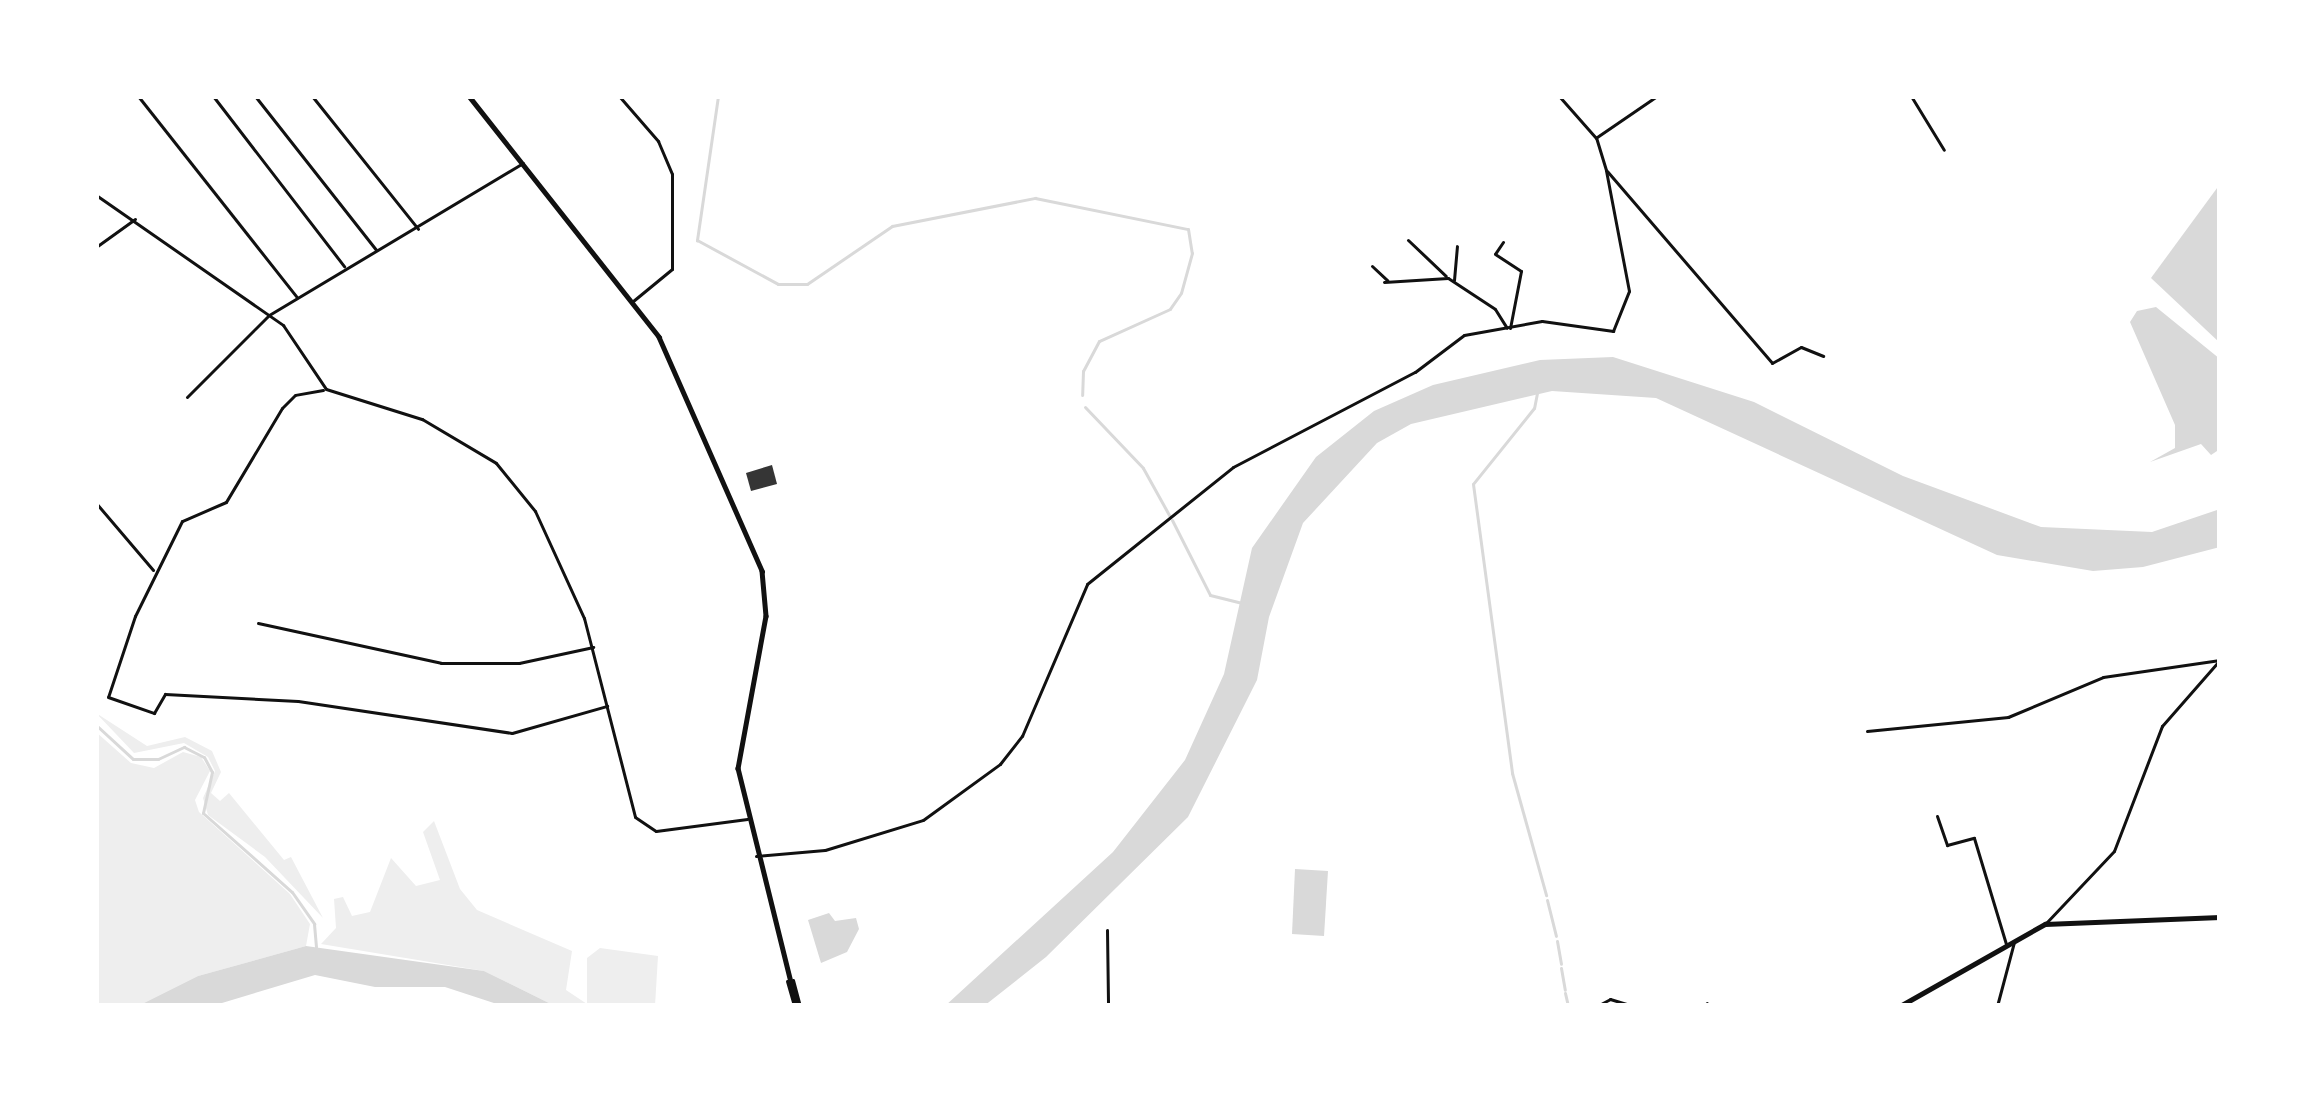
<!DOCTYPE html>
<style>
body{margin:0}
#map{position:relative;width:2316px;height:1102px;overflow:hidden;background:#fff;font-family:"Noto Sans",sans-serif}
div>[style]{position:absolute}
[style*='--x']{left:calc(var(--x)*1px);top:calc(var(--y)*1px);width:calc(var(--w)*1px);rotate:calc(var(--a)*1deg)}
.green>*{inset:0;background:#eee}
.water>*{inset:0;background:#d9d9d9}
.stream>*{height:3px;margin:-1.5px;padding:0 1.5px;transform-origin:1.5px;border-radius:1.5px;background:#d9d9d9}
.building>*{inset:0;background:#353535}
.pedestrian>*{height:3px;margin:-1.5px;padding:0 1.5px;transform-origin:1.5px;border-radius:1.5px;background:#111}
.minor>*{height:3px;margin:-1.5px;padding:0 1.5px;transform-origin:1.5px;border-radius:1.5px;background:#111}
.tertiary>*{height:4.5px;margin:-2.25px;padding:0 2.25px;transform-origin:2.25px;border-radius:2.25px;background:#111}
span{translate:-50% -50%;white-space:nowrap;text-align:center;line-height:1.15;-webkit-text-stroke:9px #fff;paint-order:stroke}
.frame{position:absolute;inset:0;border:99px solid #fff;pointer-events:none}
</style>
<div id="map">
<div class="green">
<div style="clip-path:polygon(96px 713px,147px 746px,185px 737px,212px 751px,221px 772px,211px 793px,220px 801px,229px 793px,284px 860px,291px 857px,323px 918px,265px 857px,208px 815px,203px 798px,215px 771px,208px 757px,184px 743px,134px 753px)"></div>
<div style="clip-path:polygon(96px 732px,131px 763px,154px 768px,183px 752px,201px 757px,210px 771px,195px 800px,199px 812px,290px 894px,310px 924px,306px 946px,198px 976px,138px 1006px,96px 1006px)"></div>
<div style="clip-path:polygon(434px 821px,460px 889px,477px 910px,572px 951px,566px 990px,587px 1004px,587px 958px,600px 948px,658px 956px,655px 1006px,555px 1006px,484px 971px,321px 944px,336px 928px,334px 899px,343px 897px,352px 916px,370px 912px,391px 858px,416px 886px,440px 880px,423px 832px)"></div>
</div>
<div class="water">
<div style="clip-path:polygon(2220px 184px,2220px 343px,2151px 278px)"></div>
<div style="clip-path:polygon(2156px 307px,2220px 359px,2220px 449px,2211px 455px,2201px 444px,2150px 462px,2175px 448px,2175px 425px,2130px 322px,2137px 311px)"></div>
<div style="clip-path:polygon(1613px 357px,1754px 402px,1903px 476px,2041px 527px,2152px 532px,2220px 509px,2220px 547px,2143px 567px,2093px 571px,1997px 555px,1656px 398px,1552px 391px,1411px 424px,1377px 443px,1303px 523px,1269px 617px,1257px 680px,1188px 817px,1046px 957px,984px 1006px,945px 1006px,1113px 852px,1185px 760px,1224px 674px,1252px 548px,1316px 457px,1374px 411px,1433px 385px,1540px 360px)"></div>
<div style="clip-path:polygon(1295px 869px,1328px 871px,1324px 936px,1292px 934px)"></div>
<div style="clip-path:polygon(829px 913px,835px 921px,856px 918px,859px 929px,847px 952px,821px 963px,808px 920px)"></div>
<div style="clip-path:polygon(306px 946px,484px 971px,555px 1006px,503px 1006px,445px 987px,375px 987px,315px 975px,212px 1006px,138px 1006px,198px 976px)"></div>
</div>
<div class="stream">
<div style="--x:718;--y:96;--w:146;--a:98.3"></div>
<div style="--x:697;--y:240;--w:92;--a:28.5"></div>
<div style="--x:778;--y:284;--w:29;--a:0"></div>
<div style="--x:807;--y:284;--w:103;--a:-34.3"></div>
<div style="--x:892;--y:226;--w:146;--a:-11.1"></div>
<div style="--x:1035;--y:198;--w:156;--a:11.5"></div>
<div style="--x:1188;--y:229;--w:24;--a:81"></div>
<div style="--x:1192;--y:253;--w:41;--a:105.4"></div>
<div style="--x:1181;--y:293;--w:19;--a:125"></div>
<div style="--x:1170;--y:309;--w:78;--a:155.7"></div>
<div style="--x:1099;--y:341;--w:34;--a:118"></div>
<div style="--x:1083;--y:371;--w:24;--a:92"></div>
<div style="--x:1537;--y:393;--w:15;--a:101"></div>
<div style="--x:1534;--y:408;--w:97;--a:128.8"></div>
<div style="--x:1473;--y:484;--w:292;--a:82.3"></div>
<div style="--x:1512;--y:773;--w:127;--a:74.4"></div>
<div style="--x:1085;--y:407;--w:84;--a:46.4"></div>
<div style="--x:1143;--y:468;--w:54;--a:61"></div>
<div style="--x:1172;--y:520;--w:84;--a:63.1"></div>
<div style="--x:1210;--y:595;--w:32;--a:14"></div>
<div style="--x:96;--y:725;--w:50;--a:42.6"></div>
<div style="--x:133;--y:759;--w:25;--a:0"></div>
<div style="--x:158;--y:759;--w:29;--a:-25"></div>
<div style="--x:184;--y:747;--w:22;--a:27"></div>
<div style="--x:204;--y:757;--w:17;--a:62"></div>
<div style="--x:212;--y:772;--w:42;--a:102.4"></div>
<div style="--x:203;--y:813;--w:119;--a:41.6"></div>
<div style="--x:292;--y:892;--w:39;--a:55"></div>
<div style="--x:314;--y:924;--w:23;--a:85"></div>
<div style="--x:1547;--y:900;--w:37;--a:76"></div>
<div style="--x:1557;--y:941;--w:23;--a:80"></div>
<div style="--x:1561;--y:968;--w:22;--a:80"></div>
<div style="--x:1565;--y:993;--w:13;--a:77"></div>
</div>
<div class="building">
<div style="clip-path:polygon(772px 465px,777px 484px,751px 491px,746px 473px)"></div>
</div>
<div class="pedestrian">
<div style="--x:793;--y:980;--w:27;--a:75"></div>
<div style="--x:787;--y:981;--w:26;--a:74"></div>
</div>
<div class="minor">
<div style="--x:138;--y:96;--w:256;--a:51.7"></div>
<div style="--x:213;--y:96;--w:215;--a:52.4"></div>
<div style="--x:255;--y:96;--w:196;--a:51.8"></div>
<div style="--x:312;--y:96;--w:170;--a:51.4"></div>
<div style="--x:619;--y:96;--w:60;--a:49.1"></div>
<div style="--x:658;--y:141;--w:36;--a:67"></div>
<div style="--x:672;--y:174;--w:95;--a:90"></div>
<div style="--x:672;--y:269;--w:50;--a:140.6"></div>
<div style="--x:1911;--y:96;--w:63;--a:58.6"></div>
<div style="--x:1597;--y:137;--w:73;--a:-34.3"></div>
<div style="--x:1607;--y:171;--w:253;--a:49.3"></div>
<div style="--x:1772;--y:363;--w:33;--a:-29"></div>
<div style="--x:1801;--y:347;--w:24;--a:22"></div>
<div style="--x:96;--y:195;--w:228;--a:34.8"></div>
<div style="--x:283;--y:325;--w:77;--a:56.1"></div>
<div style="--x:326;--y:389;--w:101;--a:17.4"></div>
<div style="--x:422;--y:419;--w:86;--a:30.7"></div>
<div style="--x:496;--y:463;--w:62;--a:50.9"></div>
<div style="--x:535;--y:511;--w:118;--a:65.4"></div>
<div style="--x:584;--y:618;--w:205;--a:75.6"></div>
<div style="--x:635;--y:817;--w:25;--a:34"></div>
<div style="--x:656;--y:831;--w:92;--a:-7.5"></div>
<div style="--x:1408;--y:240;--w:52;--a:43.5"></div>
<div style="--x:1503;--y:242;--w:14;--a:124"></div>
<div style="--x:1495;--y:254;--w:31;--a:33"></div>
<div style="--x:1521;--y:271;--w:58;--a:100.9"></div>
<div style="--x:96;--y:247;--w:48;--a:-35.7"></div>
<div style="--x:1372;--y:266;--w:21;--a:43"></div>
<div style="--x:1454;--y:280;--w:34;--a:-85"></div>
<div style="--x:1384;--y:282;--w:64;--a:-3.6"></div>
<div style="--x:1448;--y:278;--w:56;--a:33.4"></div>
<div style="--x:1495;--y:309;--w:22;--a:58"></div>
<div style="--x:323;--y:390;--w:28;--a:170"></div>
<div style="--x:295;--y:395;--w:18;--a:135"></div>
<div style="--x:282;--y:408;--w:109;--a:120.8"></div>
<div style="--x:226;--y:502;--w:48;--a:156.6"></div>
<div style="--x:182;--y:521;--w:106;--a:116.3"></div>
<div style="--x:135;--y:616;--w:85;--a:108.4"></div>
<div style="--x:108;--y:697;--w:49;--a:19.2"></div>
<div style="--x:154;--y:713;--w:22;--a:-60"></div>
<div style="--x:165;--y:694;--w:133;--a:3"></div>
<div style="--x:298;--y:701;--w:216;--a:8.5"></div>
<div style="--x:512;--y:733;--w:99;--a:-15.9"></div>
<div style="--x:187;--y:397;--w:116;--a:-45"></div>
<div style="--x:269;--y:315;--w:296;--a:-30.9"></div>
<div style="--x:96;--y:503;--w:88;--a:49.6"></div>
<div style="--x:258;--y:623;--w:187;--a:12.3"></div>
<div style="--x:441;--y:663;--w:78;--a:0"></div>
<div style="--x:519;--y:663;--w:76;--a:-12.2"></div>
<div style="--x:1867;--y:731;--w:142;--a:-5.7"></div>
<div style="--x:2008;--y:717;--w:103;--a:-22.8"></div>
<div style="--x:2103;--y:677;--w:118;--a:-8.3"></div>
<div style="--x:1937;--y:816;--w:31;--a:71"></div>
<div style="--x:1947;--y:845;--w:28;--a:-15"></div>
<div style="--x:1974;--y:838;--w:111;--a:73.2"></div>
<div style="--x:756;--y:856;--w:69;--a:-5"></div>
<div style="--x:825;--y:850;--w:102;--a:-17"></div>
<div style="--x:923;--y:820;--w:95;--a:-36"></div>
<div style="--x:1000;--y:764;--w:36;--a:-52"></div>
<div style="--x:1022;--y:736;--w:165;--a:-66.8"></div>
<div style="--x:1087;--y:584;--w:187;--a:-38.7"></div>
<div style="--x:1233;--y:467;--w:205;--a:-27.6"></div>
<div style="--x:1415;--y:372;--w:61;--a:-37.1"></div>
<div style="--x:1464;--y:335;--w:79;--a:-10.2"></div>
<div style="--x:1542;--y:321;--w:72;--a:8"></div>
<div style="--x:1613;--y:331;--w:43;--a:-68.2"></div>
<div style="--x:1629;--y:291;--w:123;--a:-100.8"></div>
<div style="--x:1606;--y:170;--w:34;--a:-107"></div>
<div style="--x:1596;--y:138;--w:56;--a:-131.4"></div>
<div style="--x:2046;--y:923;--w:99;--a:-46.6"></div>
<div style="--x:2114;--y:851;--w:134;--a:-69"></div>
<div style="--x:2162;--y:726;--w:86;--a:-48.8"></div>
<div style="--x:1107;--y:930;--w:76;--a:89.2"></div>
<div style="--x:1597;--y:1006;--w:15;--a:-28"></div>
<div style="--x:1610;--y:999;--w:24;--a:17"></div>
<div style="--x:1704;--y:1006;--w:4;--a:-45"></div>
<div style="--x:1997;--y:1006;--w:66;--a:-75.1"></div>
</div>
<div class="tertiary">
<div style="--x:469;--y:96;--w:307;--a:51.7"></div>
<div style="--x:659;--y:337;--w:256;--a:66.2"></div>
<div style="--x:762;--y:571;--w:45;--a:84.9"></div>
<div style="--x:766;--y:616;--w:155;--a:100.4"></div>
<div style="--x:738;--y:768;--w:245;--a:76.1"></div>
<div style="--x:1900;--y:1006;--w:167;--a:-29.5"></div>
<div style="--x:2045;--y:924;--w:175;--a:-2.3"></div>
</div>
<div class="frame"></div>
</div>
